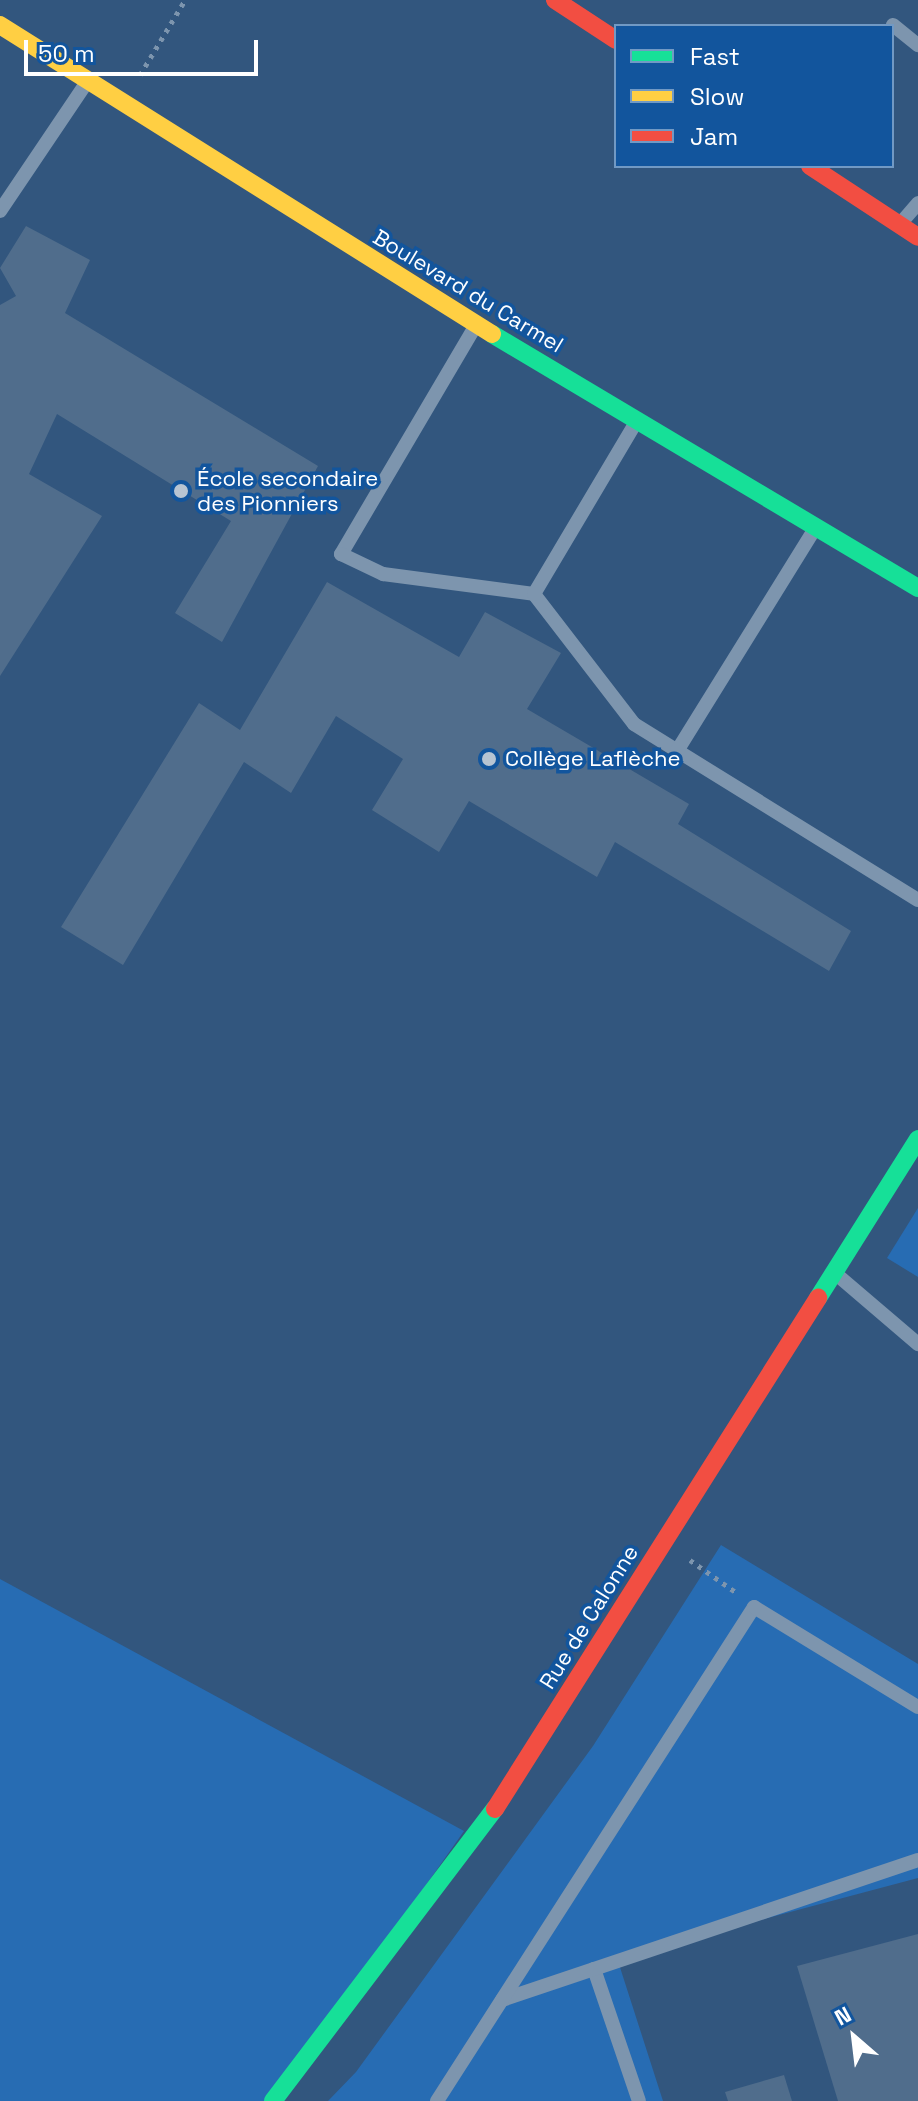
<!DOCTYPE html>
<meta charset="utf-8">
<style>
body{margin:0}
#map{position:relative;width:918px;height:2101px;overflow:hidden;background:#32567e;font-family:"Space Grotesk",sans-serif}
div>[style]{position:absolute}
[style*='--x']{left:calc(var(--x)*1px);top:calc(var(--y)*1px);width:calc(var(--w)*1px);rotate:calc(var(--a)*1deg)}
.green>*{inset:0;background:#276cb3}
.building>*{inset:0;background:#506d8c}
.path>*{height:5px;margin-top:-2.5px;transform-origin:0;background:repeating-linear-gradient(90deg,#7d95ae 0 4px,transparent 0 10px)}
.lane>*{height:14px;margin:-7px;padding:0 7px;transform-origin:7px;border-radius:7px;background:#7d95ae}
.fast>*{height:18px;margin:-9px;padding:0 9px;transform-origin:9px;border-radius:9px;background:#16e098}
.slow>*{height:18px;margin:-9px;padding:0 9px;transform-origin:9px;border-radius:9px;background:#ffcf43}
.jam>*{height:18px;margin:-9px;padding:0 9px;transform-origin:9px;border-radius:9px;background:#f24e42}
.dots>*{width:22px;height:22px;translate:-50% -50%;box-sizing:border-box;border:4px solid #12559d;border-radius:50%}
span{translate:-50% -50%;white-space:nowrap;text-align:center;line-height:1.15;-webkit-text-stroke:7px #12559d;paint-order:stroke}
.street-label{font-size:22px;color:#fff}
.poi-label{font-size:22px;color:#fff}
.left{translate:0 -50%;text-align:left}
.legend{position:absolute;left:614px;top:24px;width:280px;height:144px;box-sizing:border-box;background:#12559d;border:2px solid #7199c4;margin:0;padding:10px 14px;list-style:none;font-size:24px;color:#fff}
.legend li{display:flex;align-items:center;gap:16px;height:40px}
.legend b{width:40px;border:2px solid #7199c4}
.north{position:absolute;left:814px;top:1997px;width:80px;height:80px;-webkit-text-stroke:6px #12559d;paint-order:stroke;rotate:332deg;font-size:22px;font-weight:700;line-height:32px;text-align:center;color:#fff}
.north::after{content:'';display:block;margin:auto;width:28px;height:36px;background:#fff;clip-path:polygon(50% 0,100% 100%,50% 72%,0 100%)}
.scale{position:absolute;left:24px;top:40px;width:234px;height:36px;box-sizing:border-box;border:4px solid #fff;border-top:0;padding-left:10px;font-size:24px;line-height:28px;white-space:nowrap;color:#fff;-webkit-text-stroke:6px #12559d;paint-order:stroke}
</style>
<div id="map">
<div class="green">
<div style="clip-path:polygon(918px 1208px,918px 1277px,887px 1258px)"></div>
<div style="clip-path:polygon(721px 1545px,918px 1664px,918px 1878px,617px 1958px,663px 2101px,328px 2101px,356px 2072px,593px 1746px)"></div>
<div style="clip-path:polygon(0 1579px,464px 1831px,274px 2101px,0 2101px)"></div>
</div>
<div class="building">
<div style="clip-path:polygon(26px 226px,90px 260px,65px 313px,318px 466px,222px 642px,175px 613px,231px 521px,57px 414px,29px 474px,102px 516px,0 676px,0 305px,16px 296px,0 268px)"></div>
<div style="clip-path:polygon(327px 582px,459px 657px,485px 612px,561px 653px,527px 709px,689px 804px,678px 824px,851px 931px,829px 971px,615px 842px,597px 877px,469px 801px,439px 852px,372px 810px,403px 759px,336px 716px,291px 793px,244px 762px,123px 965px,61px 927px,199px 703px,240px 730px)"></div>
<div style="clip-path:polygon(918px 1934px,918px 2101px,838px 2101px,797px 1966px)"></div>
<div style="clip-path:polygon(784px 2075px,792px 2101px,728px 2101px,725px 2092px)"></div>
</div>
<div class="path">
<div style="--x:140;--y:75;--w:87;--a:-59"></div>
<div style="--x:690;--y:1560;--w:57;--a:35.1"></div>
</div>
<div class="lane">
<div style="--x:893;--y:25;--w:32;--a:39"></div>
<div style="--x:0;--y:211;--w:156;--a:-56"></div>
<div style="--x:900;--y:224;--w:28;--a:-49"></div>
<div style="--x:476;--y:325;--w:266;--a:120.5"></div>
<div style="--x:341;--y:554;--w:47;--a:25.5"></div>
<div style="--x:383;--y:574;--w:152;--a:7.5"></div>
<div style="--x:534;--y:594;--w:164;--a:52.4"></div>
<div style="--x:634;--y:724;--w:334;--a:31.8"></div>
<div style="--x:534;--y:594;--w:200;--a:-59.3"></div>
<div style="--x:677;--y:751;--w:262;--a:-58.2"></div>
<div style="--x:836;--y:1274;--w:108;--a:40.5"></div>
<div style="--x:594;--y:1969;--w:139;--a:71.2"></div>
<div style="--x:502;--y:2000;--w:439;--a:-18.6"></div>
<div style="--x:437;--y:2101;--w:587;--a:-57.31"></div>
<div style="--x:754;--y:1607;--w:192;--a:31.4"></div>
</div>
<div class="fast">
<div style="--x:492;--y:334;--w:496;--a:30.8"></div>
<div style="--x:818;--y:1298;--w:188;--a:-57.8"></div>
<div style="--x:273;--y:2101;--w:367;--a:-52.8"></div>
</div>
<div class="slow">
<div style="--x:0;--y:25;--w:581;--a:32.13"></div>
</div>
<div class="jam">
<div style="--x:555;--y:0;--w:73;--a:33.3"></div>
<div style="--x:810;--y:166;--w:129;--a:33.3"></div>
<div style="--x:495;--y:1809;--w:605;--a:-57.7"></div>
</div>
<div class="dots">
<div style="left:181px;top:491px;background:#b7c4d2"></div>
<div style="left:489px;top:759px;background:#b7c4d2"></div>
</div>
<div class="street-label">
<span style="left:468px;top:291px;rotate:31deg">Boulevard du Carmel</span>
<span style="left:589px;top:1617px;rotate:-58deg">Rue de Calonne</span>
</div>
<div class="poi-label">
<span class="left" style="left:197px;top:491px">École secondaire<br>des Pionniers</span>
<span class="left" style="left:505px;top:759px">Collège Laflèche</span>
</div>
<ul class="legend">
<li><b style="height:10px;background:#16e098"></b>Fast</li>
<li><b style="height:10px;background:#ffcf43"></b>Slow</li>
<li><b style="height:10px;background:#f24e42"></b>Jam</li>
</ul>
<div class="north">N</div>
<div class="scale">50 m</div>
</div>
